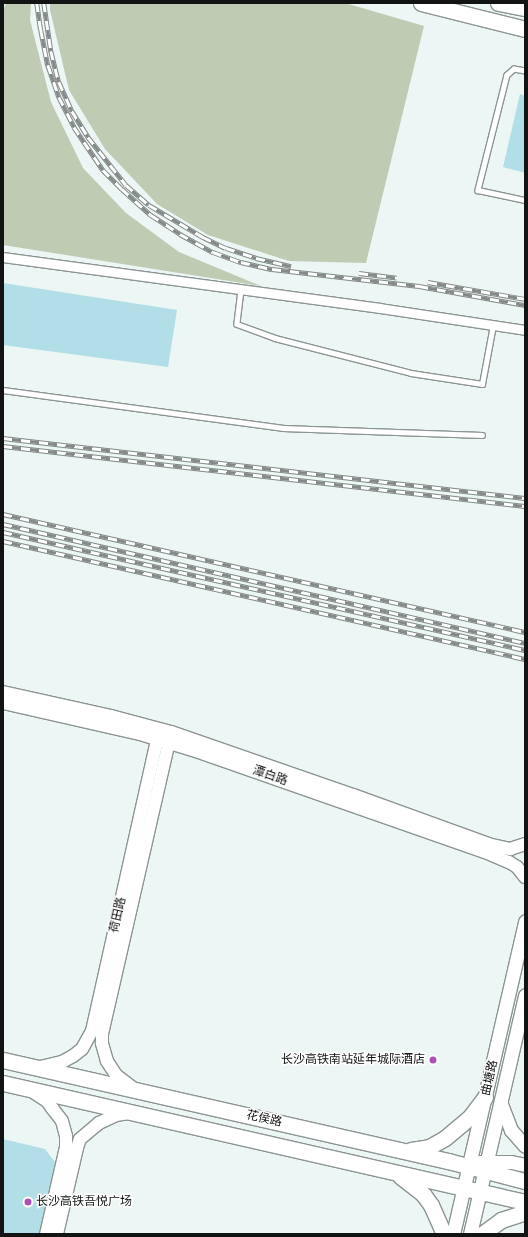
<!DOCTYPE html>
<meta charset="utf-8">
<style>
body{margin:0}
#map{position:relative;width:528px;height:1237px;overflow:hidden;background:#ecf6f4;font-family:"Work Sans","Noto Sans SC",sans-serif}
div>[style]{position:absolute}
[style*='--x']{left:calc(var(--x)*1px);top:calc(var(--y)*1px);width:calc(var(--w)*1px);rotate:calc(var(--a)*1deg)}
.green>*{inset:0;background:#bfccb3}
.building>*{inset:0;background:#b1dee7}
.roads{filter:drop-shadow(1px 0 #8b9593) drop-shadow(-1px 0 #8b9593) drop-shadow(0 1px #8b9593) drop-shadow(0 -1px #8b9593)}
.service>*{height:4.5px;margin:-2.25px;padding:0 2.25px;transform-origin:2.25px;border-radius:2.25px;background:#fff}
.minor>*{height:9px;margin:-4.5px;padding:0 4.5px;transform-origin:4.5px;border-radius:4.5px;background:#fff}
.tertiary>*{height:12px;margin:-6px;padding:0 6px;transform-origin:6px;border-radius:6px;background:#fff}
.secondary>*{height:13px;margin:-6.5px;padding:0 6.5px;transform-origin:6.5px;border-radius:6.5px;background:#fff}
.primary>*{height:15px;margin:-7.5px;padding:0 7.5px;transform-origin:7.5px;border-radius:7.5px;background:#fff}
.trunk>*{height:16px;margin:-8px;padding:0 8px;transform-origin:8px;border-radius:8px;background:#fff}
.rail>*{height:4.5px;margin-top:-2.25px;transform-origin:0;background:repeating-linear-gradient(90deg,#fff 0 9px,#838a88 0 18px);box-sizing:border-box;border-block:1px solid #838a88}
.dots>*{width:11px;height:11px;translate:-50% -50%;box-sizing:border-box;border:2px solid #fff;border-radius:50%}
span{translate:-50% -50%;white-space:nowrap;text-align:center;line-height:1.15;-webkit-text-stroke:3px #fff;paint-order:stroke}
.street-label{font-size:12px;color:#111413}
.poi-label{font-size:12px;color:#111413}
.right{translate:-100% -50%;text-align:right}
.left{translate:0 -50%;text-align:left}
.frame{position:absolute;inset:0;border:4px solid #111413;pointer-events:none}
</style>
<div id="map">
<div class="green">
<div style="clip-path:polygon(6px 3px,31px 3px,30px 20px,51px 102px,83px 168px,126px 213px,179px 252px,261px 286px,3px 245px,3px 11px)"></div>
<div style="clip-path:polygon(50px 3px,345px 3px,424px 26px,366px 263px,289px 261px,208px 235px,157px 204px,105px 149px,69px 90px,50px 10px)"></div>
</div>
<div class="building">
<div style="clip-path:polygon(520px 94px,525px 96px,525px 173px,503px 167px)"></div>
<div style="clip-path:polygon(3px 283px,177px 310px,168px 367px,3px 345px)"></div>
<div style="clip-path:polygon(3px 1139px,45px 1149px,61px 1170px,46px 1234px,3px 1234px)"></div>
</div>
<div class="roads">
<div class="service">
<div style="--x:525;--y:71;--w:11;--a:-170"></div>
<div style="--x:514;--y:69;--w:9;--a:139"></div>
<div style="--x:507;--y:75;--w:119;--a:104.2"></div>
<div style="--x:478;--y:190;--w:48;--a:12"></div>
<div style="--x:241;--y:290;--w:34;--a:97"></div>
<div style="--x:237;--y:324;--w:40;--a:20.2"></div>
<div style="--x:275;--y:338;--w:140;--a:14.4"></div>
<div style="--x:411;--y:373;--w:72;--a:8.8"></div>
<div style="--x:482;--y:384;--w:60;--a:-79.4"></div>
<div style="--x:3;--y:390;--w:283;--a:7.7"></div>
<div style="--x:283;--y:428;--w:199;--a:2"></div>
</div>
<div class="minor">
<div style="--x:3;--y:257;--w:380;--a:7.7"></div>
<div style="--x:380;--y:308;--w:147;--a:8.6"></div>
</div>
<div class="tertiary">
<div style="--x:3;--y:692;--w:111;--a:12.5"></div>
<div style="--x:111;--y:716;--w:62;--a:14.9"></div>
<div style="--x:171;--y:732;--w:193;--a:19.1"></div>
<div style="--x:353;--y:795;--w:144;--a:19.9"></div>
<div style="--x:488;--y:844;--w:23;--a:13"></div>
<div style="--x:510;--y:849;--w:16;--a:-18"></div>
<div style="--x:3;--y:703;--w:140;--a:12.8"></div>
<div style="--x:140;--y:734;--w:59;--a:16.9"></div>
<div style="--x:196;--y:751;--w:306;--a:19.3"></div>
<div style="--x:485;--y:852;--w:26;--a:23"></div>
<div style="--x:509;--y:862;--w:9;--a:32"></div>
<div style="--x:517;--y:867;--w:13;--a:51"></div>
<div style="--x:40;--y:1067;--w:23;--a:-13"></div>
<div style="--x:62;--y:1062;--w:13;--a:-29"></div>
<div style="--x:73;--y:1056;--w:11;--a:-38"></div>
<div style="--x:82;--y:1049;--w:21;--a:-61"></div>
<div style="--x:92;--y:1031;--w:306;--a:-77.4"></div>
<div style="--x:133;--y:1088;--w:21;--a:-143"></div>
<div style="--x:116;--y:1075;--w:17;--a:-123"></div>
<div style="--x:107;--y:1061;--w:19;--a:-106"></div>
<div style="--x:102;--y:1043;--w:9;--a:-90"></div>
<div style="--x:102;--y:1034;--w:306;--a:-77.1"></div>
<div style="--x:33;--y:1092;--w:17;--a:33"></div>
<div style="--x:47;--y:1101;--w:9;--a:54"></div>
<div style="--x:52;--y:1108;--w:16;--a:52"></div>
<div style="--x:62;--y:1121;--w:16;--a:75"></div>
<div style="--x:66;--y:1136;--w:11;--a:90"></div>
<div style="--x:66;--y:1147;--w:89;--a:102.9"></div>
<div style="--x:57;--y:1234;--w:88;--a:-76.9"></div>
<div style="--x:77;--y:1148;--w:9;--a:-72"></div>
<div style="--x:80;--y:1139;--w:25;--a:-40"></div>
<div style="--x:99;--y:1123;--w:19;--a:-25"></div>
<div style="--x:116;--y:1115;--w:13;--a:-9"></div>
</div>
<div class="secondary">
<div style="--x:501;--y:1104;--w:28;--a:69"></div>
<div style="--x:511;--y:1130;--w:21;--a:49"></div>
<div style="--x:479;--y:1162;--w:32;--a:0"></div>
<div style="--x:511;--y:1162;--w:14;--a:12"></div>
<div style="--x:453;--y:1234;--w:321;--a:-77"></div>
<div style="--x:470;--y:1234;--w:245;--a:-77"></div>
</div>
<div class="primary">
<div style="--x:421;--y:3;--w:107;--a:14"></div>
<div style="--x:3;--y:1060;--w:456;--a:12.8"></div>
<div style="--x:448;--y:1161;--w:80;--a:14.6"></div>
<div style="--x:3;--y:1083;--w:535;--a:12.84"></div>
<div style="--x:411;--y:1150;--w:18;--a:-9"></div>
<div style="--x:429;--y:1147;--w:18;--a:-29"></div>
<div style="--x:445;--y:1138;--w:33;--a:-40"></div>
<div style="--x:470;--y:1117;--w:25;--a:-53"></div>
<div style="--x:400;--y:1176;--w:29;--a:38"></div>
<div style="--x:423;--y:1194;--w:14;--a:54"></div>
<div style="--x:431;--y:1205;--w:32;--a:66"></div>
<div style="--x:482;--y:1234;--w:24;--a:-36"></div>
<div style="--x:501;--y:1220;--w:25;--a:-18"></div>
</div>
<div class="trunk">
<div style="--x:499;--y:3;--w:26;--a:11"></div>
</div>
</div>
<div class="rail">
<div style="--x:37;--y:3;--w:27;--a:82"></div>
<div style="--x:41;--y:30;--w:36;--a:79"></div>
<div style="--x:48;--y:65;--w:34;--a:71"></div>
<div style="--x:59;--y:97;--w:34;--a:63"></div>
<div style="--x:74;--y:127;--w:52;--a:56"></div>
<div style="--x:103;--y:170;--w:27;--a:45"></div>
<div style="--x:122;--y:189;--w:39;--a:42"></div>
<div style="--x:151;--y:215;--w:35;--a:33"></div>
<div style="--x:180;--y:234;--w:38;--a:29"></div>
<div style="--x:213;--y:252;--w:30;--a:20"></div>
<div style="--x:241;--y:262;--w:32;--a:13"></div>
<div style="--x:272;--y:269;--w:148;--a:6.6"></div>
<div style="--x:419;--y:286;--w:108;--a:10.2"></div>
<div style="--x:44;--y:3;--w:49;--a:81.7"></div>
<div style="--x:51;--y:51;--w:32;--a:76"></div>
<div style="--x:59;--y:82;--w:32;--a:66"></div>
<div style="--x:72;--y:111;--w:31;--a:58"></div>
<div style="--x:88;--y:137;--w:61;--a:51.6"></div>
<div style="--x:126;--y:185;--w:30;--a:41"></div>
<div style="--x:149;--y:205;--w:63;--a:30.7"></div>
<div style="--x:203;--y:237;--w:25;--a:26"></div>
<div style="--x:226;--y:248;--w:32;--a:18"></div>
<div style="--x:256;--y:258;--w:36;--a:13"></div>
<div style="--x:359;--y:273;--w:38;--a:7"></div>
<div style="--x:428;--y:282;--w:98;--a:9.9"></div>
<div style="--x:3;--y:438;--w:525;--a:6.56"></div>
<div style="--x:3;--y:446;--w:525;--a:6.56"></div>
<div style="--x:3;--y:514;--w:535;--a:12.74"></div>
<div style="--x:3;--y:524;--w:535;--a:12.84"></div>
<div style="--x:3;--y:532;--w:535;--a:12.74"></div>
<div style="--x:3;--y:541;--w:535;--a:12.74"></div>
</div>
<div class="dots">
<div style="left:433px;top:1060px;background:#ac4fb9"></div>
<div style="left:28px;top:1202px;background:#ac4fb9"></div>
</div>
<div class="street-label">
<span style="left:270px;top:776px;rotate:19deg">潭白路</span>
<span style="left:118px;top:915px;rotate:-77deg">荷田路</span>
<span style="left:490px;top:1078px;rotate:-77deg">曲塘路</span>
<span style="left:264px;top:1119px;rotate:13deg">花侯路</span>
</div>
<div class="poi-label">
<span class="right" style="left:425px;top:1060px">长沙高铁南站延年城际酒店</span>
<span class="left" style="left:36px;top:1202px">长沙高铁吾悦广场</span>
</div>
<div class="frame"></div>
</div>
